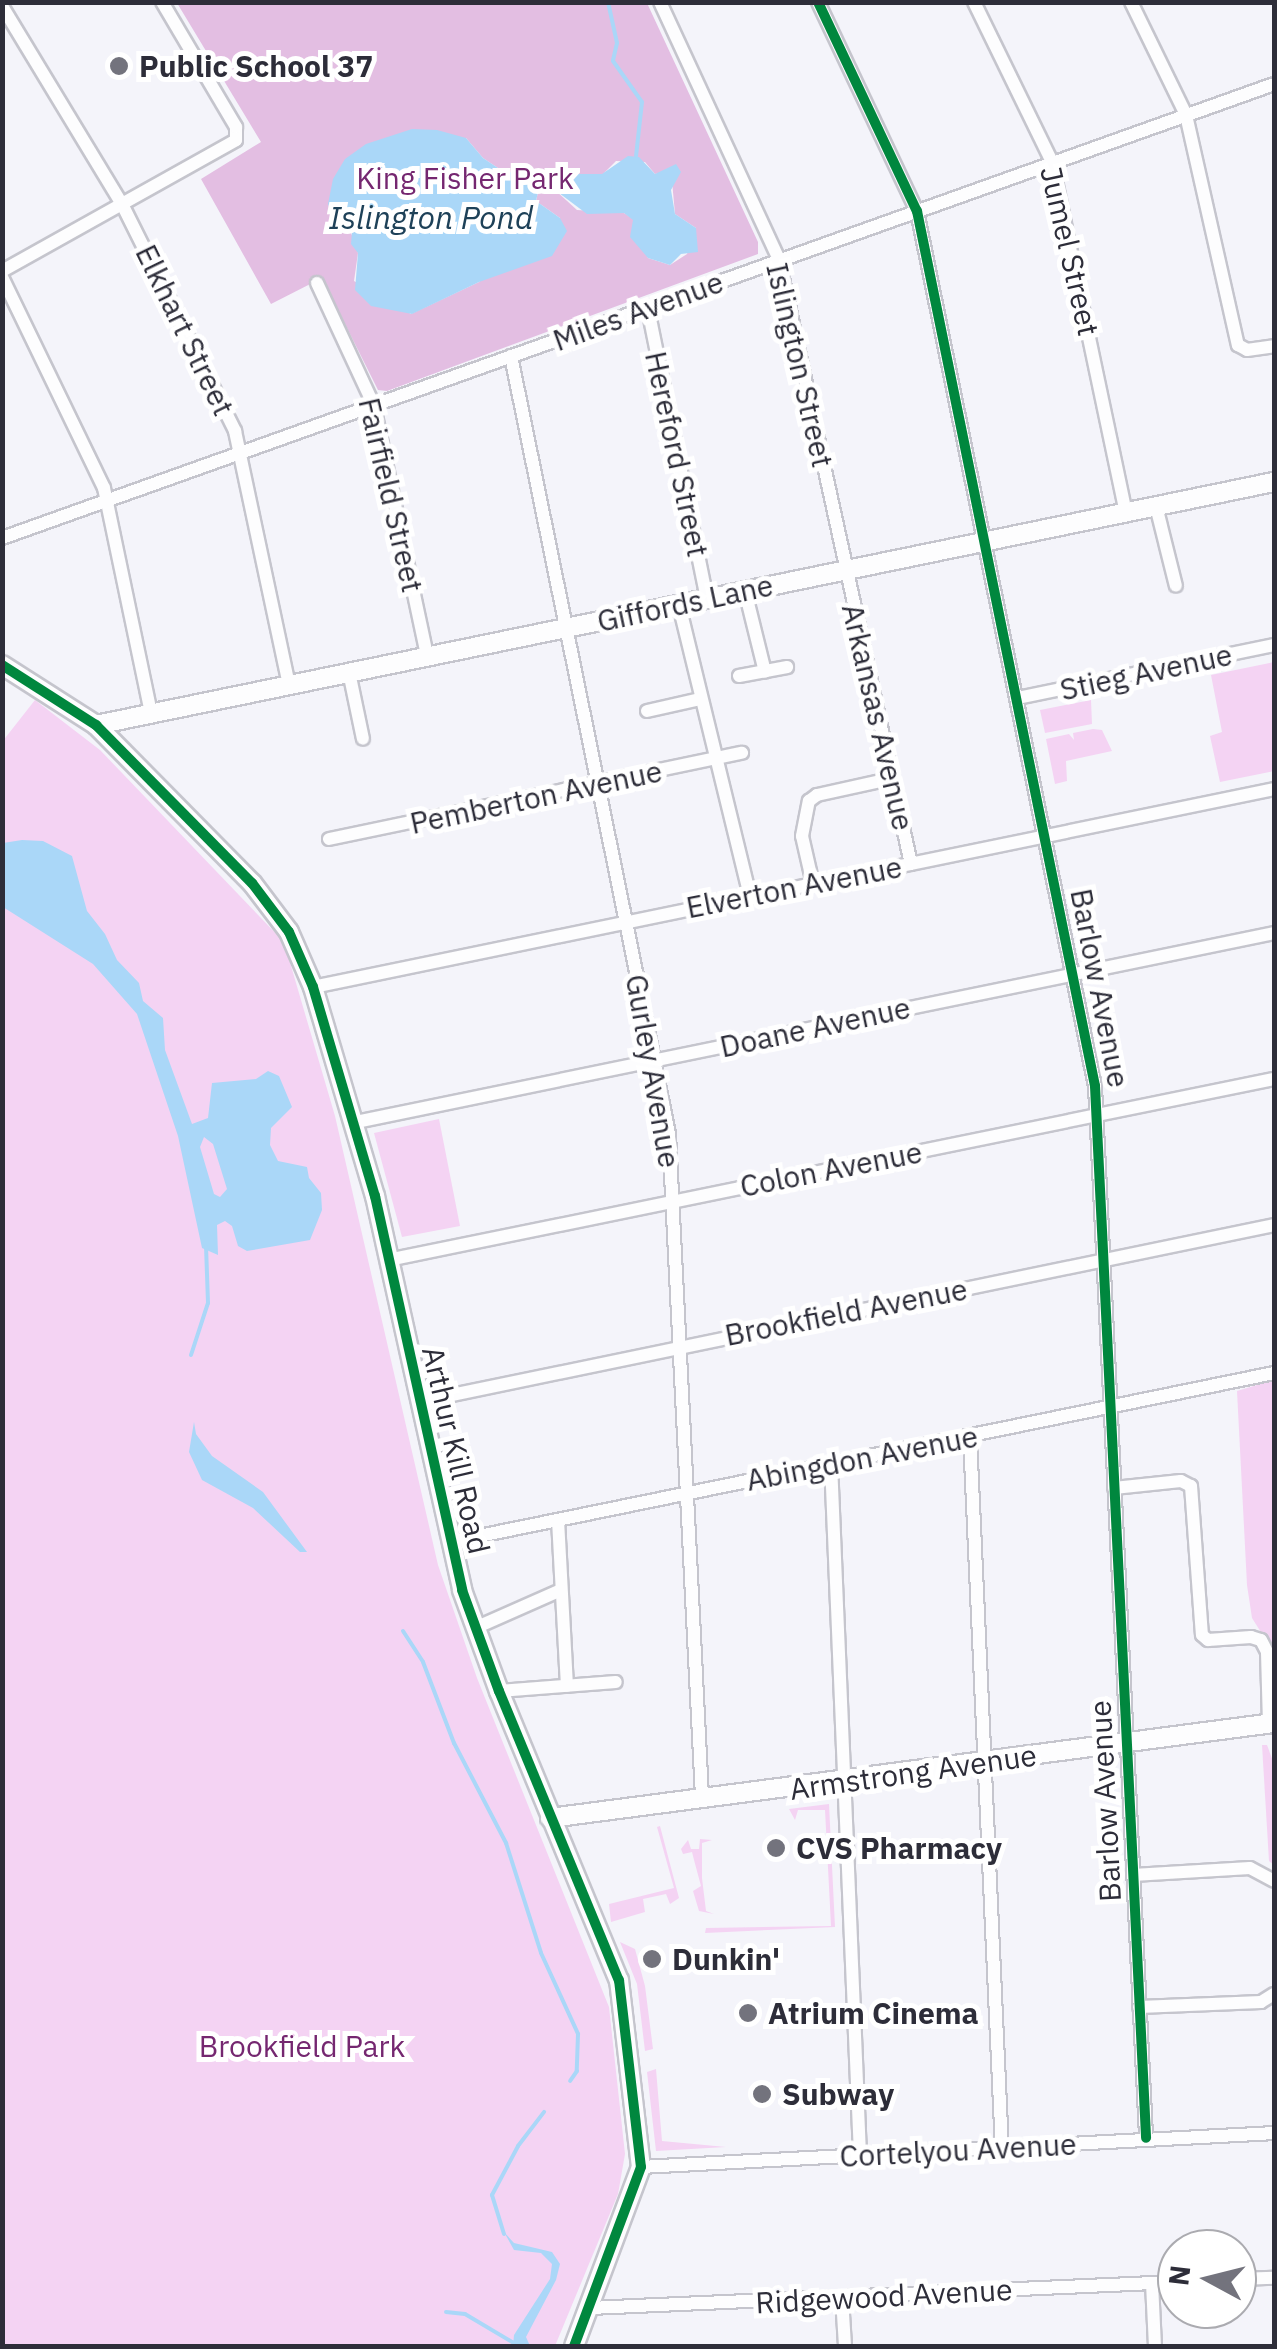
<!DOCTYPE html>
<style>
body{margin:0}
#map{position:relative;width:1277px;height:2349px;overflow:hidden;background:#f4f4fa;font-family:"IBM Plex Sans",sans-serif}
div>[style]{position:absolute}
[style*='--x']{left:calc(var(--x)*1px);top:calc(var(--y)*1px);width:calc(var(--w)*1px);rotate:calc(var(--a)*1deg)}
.green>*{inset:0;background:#f4d3f3}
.forest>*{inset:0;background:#e3bee2}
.water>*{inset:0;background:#aad7f8}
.stream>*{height:4px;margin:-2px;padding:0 2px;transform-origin:2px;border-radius:2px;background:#aad7f8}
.roads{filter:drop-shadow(2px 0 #c5c5cd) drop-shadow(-2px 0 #c5c5cd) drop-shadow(0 2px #c5c5cd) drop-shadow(0 -2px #c5c5cd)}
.street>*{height:12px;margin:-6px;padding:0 6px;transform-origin:6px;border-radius:6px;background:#fdfdfe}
.secondary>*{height:18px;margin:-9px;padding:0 9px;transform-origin:9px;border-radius:9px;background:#fdfdfe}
.cycleway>*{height:10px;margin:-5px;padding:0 5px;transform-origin:5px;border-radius:5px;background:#00873e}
.dots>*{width:28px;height:28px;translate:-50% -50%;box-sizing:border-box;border:5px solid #fff;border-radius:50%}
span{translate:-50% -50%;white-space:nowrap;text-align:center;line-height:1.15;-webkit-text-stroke:10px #fff;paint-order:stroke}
.poi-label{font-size:30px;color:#2d2d39;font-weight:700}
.left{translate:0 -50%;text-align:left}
.park-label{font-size:30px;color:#752770}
.street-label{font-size:30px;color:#2d2d39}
.water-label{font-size:32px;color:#1e4158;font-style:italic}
.frame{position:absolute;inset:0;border:5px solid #2d2d39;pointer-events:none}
.north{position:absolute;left:1157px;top:2229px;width:100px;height:100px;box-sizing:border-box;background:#fff;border:2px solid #ababb0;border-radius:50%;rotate:277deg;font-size:28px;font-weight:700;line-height:40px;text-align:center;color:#2d2d39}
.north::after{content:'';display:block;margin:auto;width:35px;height:45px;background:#73737d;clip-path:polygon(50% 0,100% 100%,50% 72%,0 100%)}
</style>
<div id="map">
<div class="green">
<div style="clip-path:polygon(1274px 662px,1274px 771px,1220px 782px,1210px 736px,1222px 732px,1211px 675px)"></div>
<div style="clip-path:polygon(35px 700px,100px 750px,284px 942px,335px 1116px,438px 1565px,477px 1678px,609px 2007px,625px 2154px,618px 2194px,555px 2346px,3px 2346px,2px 742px)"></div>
<div style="clip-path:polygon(1091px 700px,1092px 724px,1045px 733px,1040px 710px)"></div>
<div style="clip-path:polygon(1093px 729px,1102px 730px,1112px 751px,1066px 761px,1067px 781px,1055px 784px,1046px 739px,1069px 734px,1074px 740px,1073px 733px)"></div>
<div style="clip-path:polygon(439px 1119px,460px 1226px,402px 1237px,374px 1133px)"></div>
<div style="clip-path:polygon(1274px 1380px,1274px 1653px,1252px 1618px,1247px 1585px,1237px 1391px)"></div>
<div style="clip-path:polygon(1262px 1745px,1267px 1745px,1274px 1764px,1274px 1865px,1269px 1861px)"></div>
<div style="clip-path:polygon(829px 1804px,835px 1927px,705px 1933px,706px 1928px,831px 1926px,825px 1810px,798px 1810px,795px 1820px,789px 1809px)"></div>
<div style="clip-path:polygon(660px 1826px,679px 1898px,670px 1904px,666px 1894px,643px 1899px,645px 1912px,611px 1922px,609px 1904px,674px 1888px,657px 1827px)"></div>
<div style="clip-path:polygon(700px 1839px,712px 1840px,702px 1843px,702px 1878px,706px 1911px,714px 1914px,699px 1911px,693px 1891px,701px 1886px,694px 1860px,692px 1852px,683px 1854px,681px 1849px,688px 1840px,691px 1849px,699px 1849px)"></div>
<div style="clip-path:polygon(620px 1942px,635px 1949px,645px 1986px,653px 2049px,645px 2051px,637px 1984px)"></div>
<div style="clip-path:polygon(656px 2069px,662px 2141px,726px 2147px,656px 2151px,647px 2072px)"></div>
</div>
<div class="forest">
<div style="clip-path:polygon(evenodd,177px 3px,647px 3px,758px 242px,758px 254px,387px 391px,378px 390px,322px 278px,271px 304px,201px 179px,261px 142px,177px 3px,466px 138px,483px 158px,501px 170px,519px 174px,592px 175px,603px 174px,616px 161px,645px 162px,655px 174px,664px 172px,672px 181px,675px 214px,696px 228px,687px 254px,670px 265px,648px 258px,633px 219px,624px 213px,577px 210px,555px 190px,539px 188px,536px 201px,560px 218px,479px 282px,411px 314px,354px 281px,358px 253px,349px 227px,466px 138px)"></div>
</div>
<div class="water">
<div style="clip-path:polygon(412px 129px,437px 130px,466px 138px,483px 158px,501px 170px,519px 174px,602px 174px,628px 156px,639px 157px,655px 174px,676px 164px,681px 172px,671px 190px,675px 214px,696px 228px,698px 252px,681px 254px,670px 265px,648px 258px,630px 237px,633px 220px,624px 213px,587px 214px,555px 190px,539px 188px,536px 201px,560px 218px,567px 231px,552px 256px,479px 282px,412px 314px,371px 306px,355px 290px,358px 253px,351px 244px,352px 232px,334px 220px,328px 204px,333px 179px,345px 159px,366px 144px)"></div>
<div style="clip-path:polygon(evenodd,22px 840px,43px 841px,72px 856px,87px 911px,105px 934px,117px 960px,139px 983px,143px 1001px,163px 1018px,165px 1050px,192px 1124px,208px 1118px,212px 1083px,256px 1079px,268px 1071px,279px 1076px,292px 1107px,271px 1128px,270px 1145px,278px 1161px,307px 1167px,309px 1178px,321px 1193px,322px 1210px,310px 1240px,247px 1251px,238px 1246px,232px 1226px,225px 1221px,217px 1225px,218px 1255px,202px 1248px,178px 1136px,137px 1014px,93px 964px,3px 907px,3px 843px,22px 840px,204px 1137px,213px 1144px,227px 1189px,220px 1197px,214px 1194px,200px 1147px,204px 1137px)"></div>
<div style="clip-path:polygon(194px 1422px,196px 1434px,212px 1456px,263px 1492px,307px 1552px,300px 1552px,253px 1508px,202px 1480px,189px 1452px)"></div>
<div style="clip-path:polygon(504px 2232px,514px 2243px,552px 2252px,560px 2264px,556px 2280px,526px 2337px,530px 2346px,513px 2346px,514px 2335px,550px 2279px,552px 2264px,541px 2253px,514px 2250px)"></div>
</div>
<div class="stream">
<div style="--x:608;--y:2;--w:42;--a:77.6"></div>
<div style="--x:617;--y:43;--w:18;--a:103"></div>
<div style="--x:613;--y:61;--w:50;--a:54.7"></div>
<div style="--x:642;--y:102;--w:54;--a:96.3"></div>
<div style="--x:191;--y:1355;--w:55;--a:-71.9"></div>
<div style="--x:208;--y:1303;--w:56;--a:-92"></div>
<div style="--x:403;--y:1631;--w:37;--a:57"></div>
<div style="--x:423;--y:1662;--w:87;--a:69.1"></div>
<div style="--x:454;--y:1743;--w:113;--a:62.5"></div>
<div style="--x:506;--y:1843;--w:115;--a:72.3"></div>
<div style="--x:541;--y:1953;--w:89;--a:65.4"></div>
<div style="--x:578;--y:2034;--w:37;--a:92"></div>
<div style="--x:577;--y:2071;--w:12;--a:125"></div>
<div style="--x:504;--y:2234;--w:41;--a:-107.1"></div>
<div style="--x:492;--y:2195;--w:55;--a:-62"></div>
<div style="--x:518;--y:2146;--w:43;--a:-52.6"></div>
<div style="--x:446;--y:2312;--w:19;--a:6"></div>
<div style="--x:465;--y:2314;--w:63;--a:30.7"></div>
</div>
<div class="roads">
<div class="street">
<div style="--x:660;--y:2;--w:284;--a:65.2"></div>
<div style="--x:779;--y:260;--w:618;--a:77.67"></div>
<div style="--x:818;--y:2;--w:231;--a:64.7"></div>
<div style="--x:917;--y:211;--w:893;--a:78.5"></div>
<div style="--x:1095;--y:1086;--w:1053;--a:87.22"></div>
<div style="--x:974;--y:2;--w:178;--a:64"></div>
<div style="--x:1052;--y:162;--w:359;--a:78.1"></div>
<div style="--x:1131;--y:2;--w:126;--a:64"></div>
<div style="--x:1186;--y:115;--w:236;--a:77.3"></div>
<div style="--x:1238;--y:345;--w:10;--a:29"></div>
<div style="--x:1247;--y:350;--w:27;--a:-8"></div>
<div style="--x:2;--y:6;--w:232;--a:58.8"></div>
<div style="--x:122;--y:204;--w:254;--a:63.5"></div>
<div style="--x:235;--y:431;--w:260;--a:78"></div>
<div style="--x:2;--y:271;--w:268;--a:-29.2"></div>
<div style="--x:236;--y:140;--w:13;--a:-90"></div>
<div style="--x:236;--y:127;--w:145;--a:-120.6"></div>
<div style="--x:2;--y:277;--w:234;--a:64.2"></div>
<div style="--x:104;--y:488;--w:230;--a:78.2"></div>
<div style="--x:317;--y:283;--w:136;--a:65.1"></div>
<div style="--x:374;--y:406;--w:256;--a:78"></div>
<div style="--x:648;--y:309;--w:295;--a:78.5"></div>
<div style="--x:511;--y:356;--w:794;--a:78.52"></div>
<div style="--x:669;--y:1134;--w:665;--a:87.15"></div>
<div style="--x:1156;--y:506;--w:82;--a:76"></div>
<div style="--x:2;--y:538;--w:1351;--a:-19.64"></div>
<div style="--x:745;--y:591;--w:83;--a:76.1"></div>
<div style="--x:679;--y:605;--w:301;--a:76.3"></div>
<div style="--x:349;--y:672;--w:68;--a:78.2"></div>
<div style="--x:739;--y:676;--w:49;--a:-10.6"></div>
<div style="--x:1018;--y:698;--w:261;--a:-11.7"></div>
<div style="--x:647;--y:711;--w:54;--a:-12.8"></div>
<div style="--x:329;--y:839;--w:422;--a:-11.8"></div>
<div style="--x:813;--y:884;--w:49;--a:-102.9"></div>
<div style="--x:802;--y:836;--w:36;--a:-79"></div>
<div style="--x:809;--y:801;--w:10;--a:-37"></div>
<div style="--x:817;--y:795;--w:75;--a:-12.4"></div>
<div style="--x:313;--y:987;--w:981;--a:-11.64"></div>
<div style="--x:356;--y:1122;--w:937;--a:-11.63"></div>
<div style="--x:388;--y:1260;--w:904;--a:-11.55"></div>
<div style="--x:418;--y:1402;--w:874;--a:-11.68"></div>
<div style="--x:970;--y:1437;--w:713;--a:87.43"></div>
<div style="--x:831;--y:1463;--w:694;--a:87.6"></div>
<div style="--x:1114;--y:1488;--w:67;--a:-6"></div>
<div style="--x:1181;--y:1481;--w:11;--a:27"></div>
<div style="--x:1191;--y:1486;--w:149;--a:85.8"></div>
<div style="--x:1202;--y:1635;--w:8;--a:40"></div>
<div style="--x:1208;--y:1640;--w:43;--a:-4"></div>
<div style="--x:1251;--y:1637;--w:10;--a:17"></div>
<div style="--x:1261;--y:1640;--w:13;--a:63"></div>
<div style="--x:1267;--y:1652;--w:72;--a:88.4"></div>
<div style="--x:558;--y:1520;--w:166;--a:86.9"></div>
<div style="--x:450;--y:1542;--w:841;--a:-11.59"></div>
<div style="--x:475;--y:1628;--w:94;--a:-23.8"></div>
<div style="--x:499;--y:1691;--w:117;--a:-4.4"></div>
<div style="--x:1133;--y:1875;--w:117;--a:-3.4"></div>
<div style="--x:1250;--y:1868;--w:27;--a:28"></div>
<div style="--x:1139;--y:2007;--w:122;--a:-2.3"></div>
<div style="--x:1261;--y:2002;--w:15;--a:-32"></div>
<div style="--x:641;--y:2167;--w:634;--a:-3.07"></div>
<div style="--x:1237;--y:2279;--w:37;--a:-2"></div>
<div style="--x:1152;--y:2283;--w:63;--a:87.3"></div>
<div style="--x:842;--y:2298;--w:48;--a:86.4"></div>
<div style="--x:590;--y:2308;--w:588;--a:-2.54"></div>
</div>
<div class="secondary">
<div style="--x:2;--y:665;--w:112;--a:32.6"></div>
<div style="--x:96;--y:725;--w:222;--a:45.4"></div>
<div style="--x:252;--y:883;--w:61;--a:52.9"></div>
<div style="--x:289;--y:932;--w:60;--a:66.4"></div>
<div style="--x:313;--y:987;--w:218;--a:73.5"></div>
<div style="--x:375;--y:1196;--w:403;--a:77.5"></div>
<div style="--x:462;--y:1590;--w:108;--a:69.9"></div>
<div style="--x:499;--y:1691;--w:313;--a:67.5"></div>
<div style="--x:619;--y:1980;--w:188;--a:83.3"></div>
<div style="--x:641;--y:2167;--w:191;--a:110.5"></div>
<div style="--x:96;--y:725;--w:1203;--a:-11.66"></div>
<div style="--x:550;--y:1818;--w:730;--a:-7.48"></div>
</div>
</div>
<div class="cycleway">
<div style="--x:818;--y:2;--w:231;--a:64.7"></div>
<div style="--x:917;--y:211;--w:893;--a:78.5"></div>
<div style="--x:1095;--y:1086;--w:1053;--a:87.22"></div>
<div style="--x:2;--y:665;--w:112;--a:32.6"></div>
<div style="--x:96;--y:725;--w:222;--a:45.4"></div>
<div style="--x:252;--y:883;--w:61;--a:52.9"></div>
<div style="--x:289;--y:932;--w:60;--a:66.4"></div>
<div style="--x:313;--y:987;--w:218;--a:73.5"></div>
<div style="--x:375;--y:1196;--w:403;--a:77.5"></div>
<div style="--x:462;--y:1590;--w:108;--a:69.9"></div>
<div style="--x:499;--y:1691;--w:313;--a:67.5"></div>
<div style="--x:619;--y:1980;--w:188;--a:83.3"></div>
<div style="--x:641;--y:2167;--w:191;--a:110.5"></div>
</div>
<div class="dots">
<div style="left:119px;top:66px;background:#73737d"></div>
<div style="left:776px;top:1848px;background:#73737d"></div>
<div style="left:652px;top:1959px;background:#73737d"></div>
<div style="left:748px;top:2013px;background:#73737d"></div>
<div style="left:762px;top:2094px;background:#73737d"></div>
</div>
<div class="poi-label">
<span class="left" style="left:139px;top:66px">Public School 37</span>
<span class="left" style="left:796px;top:1848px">CVS Pharmacy</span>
<span class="left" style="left:672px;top:1959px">Dunkin'</span>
<span class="left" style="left:768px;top:2013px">Atrium Cinema</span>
<span class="left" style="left:782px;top:2094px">Subway</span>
</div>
<div class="park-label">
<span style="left:465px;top:178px">King Fisher Park</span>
<span style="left:302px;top:2046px">Brookfield Park</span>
</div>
<div class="street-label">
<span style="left:1070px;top:251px;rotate:77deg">Jumel Street</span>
<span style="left:638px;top:311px;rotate:-20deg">Miles Avenue</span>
<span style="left:185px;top:330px;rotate:64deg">Elkhart Street</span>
<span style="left:800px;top:365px;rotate:77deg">Islington Street</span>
<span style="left:677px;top:454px;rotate:78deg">Hereford Street</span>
<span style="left:391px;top:495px;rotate:77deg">Fairfield Street</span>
<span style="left:685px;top:603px;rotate:-12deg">Giffords Lane</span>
<span style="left:1146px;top:672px;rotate:-12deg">Stieg Avenue</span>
<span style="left:878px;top:717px;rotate:77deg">Arkansas Avenue</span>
<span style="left:536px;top:797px;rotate:-12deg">Pemberton Avenue</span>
<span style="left:794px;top:887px;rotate:-11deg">Elverton Avenue</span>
<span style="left:1100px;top:988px;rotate:79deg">Barlow Avenue</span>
<span style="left:815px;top:1027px;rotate:-12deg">Doane Avenue</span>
<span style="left:653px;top:1071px;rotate:80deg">Gurley Avenue</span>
<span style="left:831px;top:1169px;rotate:-11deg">Colon Avenue</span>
<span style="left:846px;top:1312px;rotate:-11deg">Brookfield Avenue</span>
<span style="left:456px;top:1450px;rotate:77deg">Arthur Kill Road</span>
<span style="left:862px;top:1458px;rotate:-11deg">Abingdon Avenue</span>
<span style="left:913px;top:1772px;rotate:-8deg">Armstrong Avenue</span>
<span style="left:1105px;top:1801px;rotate:-93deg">Barlow Avenue</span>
<span style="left:958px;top:2150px;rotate:-3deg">Cortelyou Avenue</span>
<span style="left:884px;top:2296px;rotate:-3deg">Ridgewood Avenue</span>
</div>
<div class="water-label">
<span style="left:431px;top:217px">Islington Pond</span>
</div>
<div class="frame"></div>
<div class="north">N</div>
</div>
